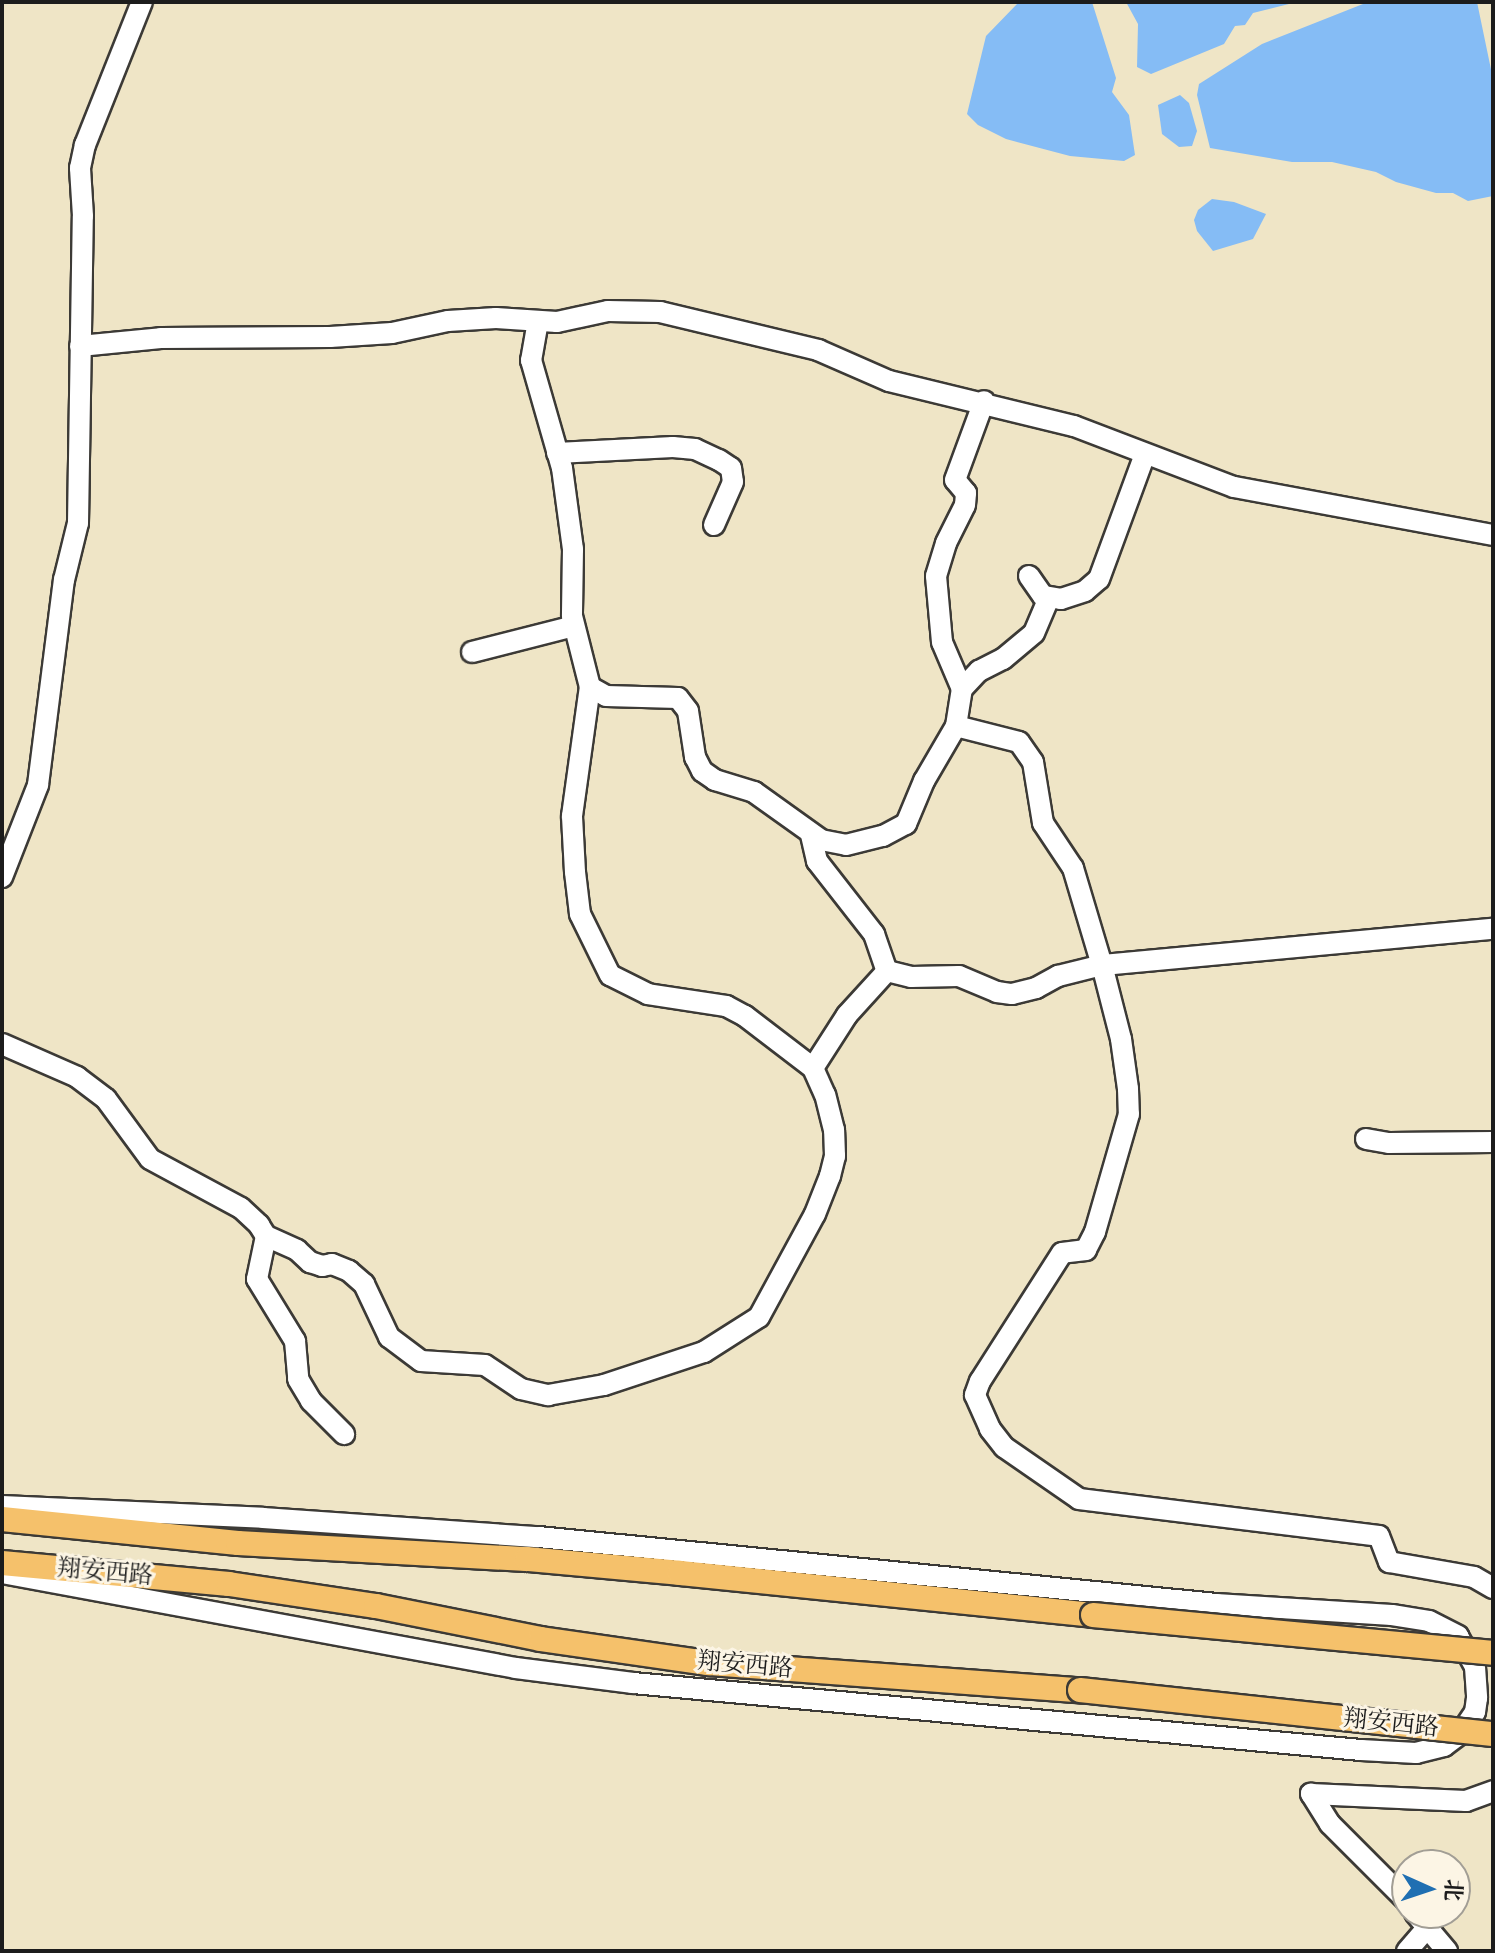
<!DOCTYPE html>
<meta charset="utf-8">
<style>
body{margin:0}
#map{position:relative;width:1495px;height:1953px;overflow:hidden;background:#efe5c6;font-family:"IM FELL Great Primer","Noto Serif SC",serif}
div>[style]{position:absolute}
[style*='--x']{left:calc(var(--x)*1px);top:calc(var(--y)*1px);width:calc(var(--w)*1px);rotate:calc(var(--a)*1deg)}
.water>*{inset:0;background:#85bcf5}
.roads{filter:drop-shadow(2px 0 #3c3a36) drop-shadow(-2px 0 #3c3a36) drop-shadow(0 2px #3c3a36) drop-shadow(0 -2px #3c3a36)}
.minor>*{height:20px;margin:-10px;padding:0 10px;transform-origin:10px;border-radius:10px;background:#fff}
.major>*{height:24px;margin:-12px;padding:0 12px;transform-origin:12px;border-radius:12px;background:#f5c16b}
.bridges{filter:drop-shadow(2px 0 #3c3a36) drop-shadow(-2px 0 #3c3a36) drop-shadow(0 2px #3c3a36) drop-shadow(0 -2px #3c3a36)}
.major-bridge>*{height:24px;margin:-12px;padding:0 12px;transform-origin:12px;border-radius:12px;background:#f5c16b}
span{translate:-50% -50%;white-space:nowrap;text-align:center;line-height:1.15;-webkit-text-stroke:6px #fcf5e5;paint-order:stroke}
.street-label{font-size:24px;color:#1c1c1c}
.frame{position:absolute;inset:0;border:4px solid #1c1c1c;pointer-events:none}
.north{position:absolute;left:1391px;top:1849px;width:80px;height:80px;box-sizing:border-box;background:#fcf5e5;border:2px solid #a29e95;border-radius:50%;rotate:93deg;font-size:22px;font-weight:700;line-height:32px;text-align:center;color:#1c1c1c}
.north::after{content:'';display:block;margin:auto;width:28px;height:36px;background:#1f6fb2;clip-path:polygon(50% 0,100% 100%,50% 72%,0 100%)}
</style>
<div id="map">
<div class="water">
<div style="clip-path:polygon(1019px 2px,1092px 2px,1116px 78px,1112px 92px,1129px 115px,1135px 155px,1124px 161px,1070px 156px,1006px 139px,978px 125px,967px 114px,986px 36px)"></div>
<div style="clip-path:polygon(1126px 2px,1297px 2px,1253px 13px,1245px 25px,1235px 26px,1224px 44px,1151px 74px,1137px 67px,1138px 24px)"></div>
<div style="clip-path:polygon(1368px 2px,1477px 2px,1493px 79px,1493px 196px,1468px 201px,1453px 193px,1436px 193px,1396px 182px,1376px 172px,1332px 162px,1292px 162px,1210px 148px,1197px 95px,1199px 84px,1262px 44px)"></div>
<div style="clip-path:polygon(1180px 95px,1189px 103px,1197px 131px,1192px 146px,1179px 147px,1162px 134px,1158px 105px)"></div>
<div style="clip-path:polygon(1212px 199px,1234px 202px,1266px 214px,1253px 239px,1213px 251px,1197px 231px,1194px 220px,1198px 210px)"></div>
</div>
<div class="roads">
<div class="minor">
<div style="--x:538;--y:321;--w:40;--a:100"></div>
<div style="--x:531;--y:360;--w:112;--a:74"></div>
<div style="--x:562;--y:468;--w:82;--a:82.3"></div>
<div style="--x:573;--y:549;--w:67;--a:90.9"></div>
<div style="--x:572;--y:616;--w:73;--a:75.8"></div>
<div style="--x:590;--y:687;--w:18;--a:29"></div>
<div style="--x:606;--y:696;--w:72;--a:1.6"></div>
<div style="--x:678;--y:698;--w:16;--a:52"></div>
<div style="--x:688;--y:711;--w:47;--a:81.3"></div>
<div style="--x:695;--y:757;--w:16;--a:63"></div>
<div style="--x:702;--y:771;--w:16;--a:35"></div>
<div style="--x:715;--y:780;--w:41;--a:17.1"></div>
<div style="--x:754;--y:792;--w:82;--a:35.6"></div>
<div style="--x:821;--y:840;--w:25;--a:11"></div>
<div style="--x:846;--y:845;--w:38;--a:-14"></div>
<div style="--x:883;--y:836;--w:26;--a:-28"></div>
<div style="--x:906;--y:824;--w:47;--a:-67.3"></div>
<div style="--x:924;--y:781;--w:64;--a:-59.8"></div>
<div style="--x:956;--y:726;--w:37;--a:-81"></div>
<div style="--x:962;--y:689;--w:25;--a:-47"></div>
<div style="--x:979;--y:671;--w:27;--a:-27"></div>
<div style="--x:1003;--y:659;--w:40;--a:-40"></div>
<div style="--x:1034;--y:633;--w:38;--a:-67"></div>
<div style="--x:80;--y:346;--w:81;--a:-5.6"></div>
<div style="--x:161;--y:338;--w:169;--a:-0.3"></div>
<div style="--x:330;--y:337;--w:62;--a:-3.7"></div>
<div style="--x:392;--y:333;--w:57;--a:-12.1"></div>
<div style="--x:448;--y:321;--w:48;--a:-3.6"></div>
<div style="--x:496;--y:318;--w:61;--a:3.8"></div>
<div style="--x:557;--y:322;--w:52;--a:-12.2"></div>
<div style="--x:608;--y:311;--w:52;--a:1.1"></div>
<div style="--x:660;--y:312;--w:163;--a:13.5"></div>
<div style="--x:818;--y:350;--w:77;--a:23.6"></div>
<div style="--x:889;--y:381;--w:190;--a:13.7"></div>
<div style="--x:1074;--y:426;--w:171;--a:20.9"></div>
<div style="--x:1234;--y:487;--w:263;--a:10.5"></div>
<div style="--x:557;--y:453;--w:116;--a:-3"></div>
<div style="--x:673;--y:447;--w:22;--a:5"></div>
<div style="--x:695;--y:449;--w:26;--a:25"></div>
<div style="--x:719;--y:460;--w:14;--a:34"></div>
<div style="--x:731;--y:468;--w:14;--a:82"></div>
<div style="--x:733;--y:482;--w:47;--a:113.8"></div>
<div style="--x:1029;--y:576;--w:24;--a:55"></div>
<div style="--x:1043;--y:596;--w:18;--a:9"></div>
<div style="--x:1061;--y:599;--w:25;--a:-18"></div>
<div style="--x:1085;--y:591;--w:18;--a:-41"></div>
<div style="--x:1099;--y:579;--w:133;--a:-69.8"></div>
<div style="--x:472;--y:652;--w:105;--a:-14.3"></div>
<div style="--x:962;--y:689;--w:51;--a:-113.1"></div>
<div style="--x:942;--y:642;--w:66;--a:-95.2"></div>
<div style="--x:936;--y:576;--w:34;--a:-73"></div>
<div style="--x:946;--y:543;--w:42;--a:-63.4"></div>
<div style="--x:965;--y:505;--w:12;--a:-85"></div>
<div style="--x:966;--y:493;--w:17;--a:-130"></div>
<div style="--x:955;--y:480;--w:84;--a:-69.8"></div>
<div style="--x:956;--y:726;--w:65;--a:14.3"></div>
<div style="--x:1019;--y:742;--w:24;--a:55"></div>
<div style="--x:1033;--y:762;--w:62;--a:80.7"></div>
<div style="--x:1043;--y:823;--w:54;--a:56.3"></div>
<div style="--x:1073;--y:868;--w:101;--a:73.4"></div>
<div style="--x:1102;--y:965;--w:76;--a:75.6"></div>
<div style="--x:1121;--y:1039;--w:50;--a:82"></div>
<div style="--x:1128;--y:1089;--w:25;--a:88"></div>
<div style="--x:1129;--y:1114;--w:123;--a:106.1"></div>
<div style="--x:1095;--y:1232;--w:20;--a:117"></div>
<div style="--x:1086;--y:1250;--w:24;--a:173"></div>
<div style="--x:1062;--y:1253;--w:152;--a:122.6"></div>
<div style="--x:980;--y:1381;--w:15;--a:110"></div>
<div style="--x:975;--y:1395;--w:37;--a:66"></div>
<div style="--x:990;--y:1429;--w:23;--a:52"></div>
<div style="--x:1004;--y:1447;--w:91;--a:34.7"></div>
<div style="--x:1079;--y:1499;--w:302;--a:7"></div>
<div style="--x:1379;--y:1536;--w:28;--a:69"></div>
<div style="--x:1389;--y:1562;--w:86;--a:10"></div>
<div style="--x:1474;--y:1577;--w:22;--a:30"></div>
<div style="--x:811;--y:835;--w:27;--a:77"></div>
<div style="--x:817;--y:861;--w:93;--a:52"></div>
<div style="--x:874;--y:934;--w:39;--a:71"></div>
<div style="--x:887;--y:971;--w:25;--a:14"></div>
<div style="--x:911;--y:977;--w:48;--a:-1.2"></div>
<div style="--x:959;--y:976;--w:41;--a:22.8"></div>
<div style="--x:997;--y:992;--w:15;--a:8"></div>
<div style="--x:1012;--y:994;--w:25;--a:-14"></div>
<div style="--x:1036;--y:988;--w:25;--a:-29"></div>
<div style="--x:1058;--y:976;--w:45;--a:-14"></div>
<div style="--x:1102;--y:965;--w:393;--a:-5.3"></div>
<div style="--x:2;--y:877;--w:99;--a:-68.6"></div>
<div style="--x:38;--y:785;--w:207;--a:-82.8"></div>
<div style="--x:64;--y:580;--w:59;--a:-76.2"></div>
<div style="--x:78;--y:523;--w:307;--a:-89.1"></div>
<div style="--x:83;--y:216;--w:48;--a:-93.6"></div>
<div style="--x:80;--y:168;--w:24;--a:-78"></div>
<div style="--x:85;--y:145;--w:154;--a:-68.3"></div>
<div style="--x:2;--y:1044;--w:82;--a:23.7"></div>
<div style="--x:77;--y:1077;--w:36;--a:37"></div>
<div style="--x:106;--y:1099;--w:74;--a:53.7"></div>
<div style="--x:150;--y:1159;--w:103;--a:28.3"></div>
<div style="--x:241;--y:1208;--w:25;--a:43"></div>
<div style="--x:259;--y:1225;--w:13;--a:58"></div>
<div style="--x:266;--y:1236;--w:44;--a:101.8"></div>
<div style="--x:257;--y:1279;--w:73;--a:58.5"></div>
<div style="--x:295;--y:1341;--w:38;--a:85"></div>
<div style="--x:298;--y:1379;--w:26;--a:59"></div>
<div style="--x:311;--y:1401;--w:47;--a:45"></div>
<div style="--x:813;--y:1068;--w:63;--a:-57.3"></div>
<div style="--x:847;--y:1015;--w:59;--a:-47.7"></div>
<div style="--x:1366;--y:1139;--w:23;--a:10"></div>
<div style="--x:1389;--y:1143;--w:104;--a:-0.6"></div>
<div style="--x:266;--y:1236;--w:34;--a:24"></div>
<div style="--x:297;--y:1250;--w:18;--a:43"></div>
<div style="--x:310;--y:1262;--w:13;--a:18"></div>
<div style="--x:322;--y:1266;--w:10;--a:-11"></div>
<div style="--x:332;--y:1264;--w:18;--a:22"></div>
<div style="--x:349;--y:1271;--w:20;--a:41"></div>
<div style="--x:364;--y:1284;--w:59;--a:64.7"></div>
<div style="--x:389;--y:1337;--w:40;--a:37"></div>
<div style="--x:421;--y:1361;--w:64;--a:3.6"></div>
<div style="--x:485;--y:1365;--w:43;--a:33.7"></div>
<div style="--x:521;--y:1389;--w:28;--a:13"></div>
<div style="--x:548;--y:1395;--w:57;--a:-10.1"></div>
<div style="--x:604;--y:1385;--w:105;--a:-18.3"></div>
<div style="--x:704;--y:1352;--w:65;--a:-32.5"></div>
<div style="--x:759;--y:1317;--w:117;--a:-61.5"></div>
<div style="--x:815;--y:1214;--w:41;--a:-68.5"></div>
<div style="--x:830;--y:1176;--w:21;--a:-76"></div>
<div style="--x:835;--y:1156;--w:26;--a:-92"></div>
<div style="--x:834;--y:1130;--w:36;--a:-104"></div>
<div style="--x:825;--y:1095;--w:30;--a:-114"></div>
<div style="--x:813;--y:1068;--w:86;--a:-142.6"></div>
<div style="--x:745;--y:1016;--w:21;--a:-152"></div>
<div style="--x:726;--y:1006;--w:79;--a:-171.3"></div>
<div style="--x:648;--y:994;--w:42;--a:-153.4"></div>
<div style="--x:610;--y:975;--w:68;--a:-116.2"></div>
<div style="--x:580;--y:914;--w:42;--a:-96.8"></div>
<div style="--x:575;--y:872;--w:56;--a:-93.1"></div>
<div style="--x:572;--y:816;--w:130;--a:-82.1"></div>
<div style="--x:2;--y:1506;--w:261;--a:2.6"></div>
<div style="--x:263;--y:1518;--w:276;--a:4"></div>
<div style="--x:538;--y:1537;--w:681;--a:5.64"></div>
<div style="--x:1216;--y:1604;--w:176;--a:3.6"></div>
<div style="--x:1392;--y:1615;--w:37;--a:9"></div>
<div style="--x:1429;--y:1621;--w:33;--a:27"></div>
<div style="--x:1458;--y:1636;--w:35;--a:61"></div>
<div style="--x:1475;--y:1667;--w:31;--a:86"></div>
<div style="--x:1477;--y:1698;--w:14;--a:98"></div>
<div style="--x:1475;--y:1712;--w:27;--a:124"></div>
<div style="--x:1460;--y:1734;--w:20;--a:143"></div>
<div style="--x:1444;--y:1746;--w:29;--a:166"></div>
<div style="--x:1416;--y:1753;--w:55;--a:-176.9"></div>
<div style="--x:1361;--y:1750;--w:731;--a:-174.74"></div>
<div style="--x:633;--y:1683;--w:118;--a:-172.7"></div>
<div style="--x:516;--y:1668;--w:523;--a:-169.53"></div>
<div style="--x:1407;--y:1901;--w:109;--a:-135"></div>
<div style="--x:1330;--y:1824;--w:36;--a:-122"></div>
<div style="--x:1311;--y:1794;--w:155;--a:2.6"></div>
<div style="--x:1466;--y:1801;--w:29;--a:-20"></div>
<div style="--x:1415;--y:1913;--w:50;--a:49.9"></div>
<div style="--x:1407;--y:1951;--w:29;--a:-49"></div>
</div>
<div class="major">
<div style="--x:2;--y:1519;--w:237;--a:5.8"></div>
<div style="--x:238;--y:1543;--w:289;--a:3.2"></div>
<div style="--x:527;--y:1559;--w:154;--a:5.2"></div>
<div style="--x:680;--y:1573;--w:415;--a:5.8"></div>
<div style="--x:2;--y:1563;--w:228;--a:5.3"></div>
<div style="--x:229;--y:1584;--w:149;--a:8.5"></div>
<div style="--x:376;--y:1606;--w:168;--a:11.3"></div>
<div style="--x:541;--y:1639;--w:169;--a:8.2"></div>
<div style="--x:708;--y:1663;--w:373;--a:4.2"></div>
</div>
</div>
<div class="bridges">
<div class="major-bridge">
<div style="--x:1093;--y:1615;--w:402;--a:5.4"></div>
<div style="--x:1080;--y:1690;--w:415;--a:6.1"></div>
</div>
</div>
<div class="street-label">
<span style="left:105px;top:1572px;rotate:5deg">翔安西路</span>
<span style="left:745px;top:1665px;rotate:5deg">翔安西路</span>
<span style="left:1391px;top:1723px;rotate:6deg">翔安西路</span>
</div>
<div class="frame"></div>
<div class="north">北</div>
</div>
